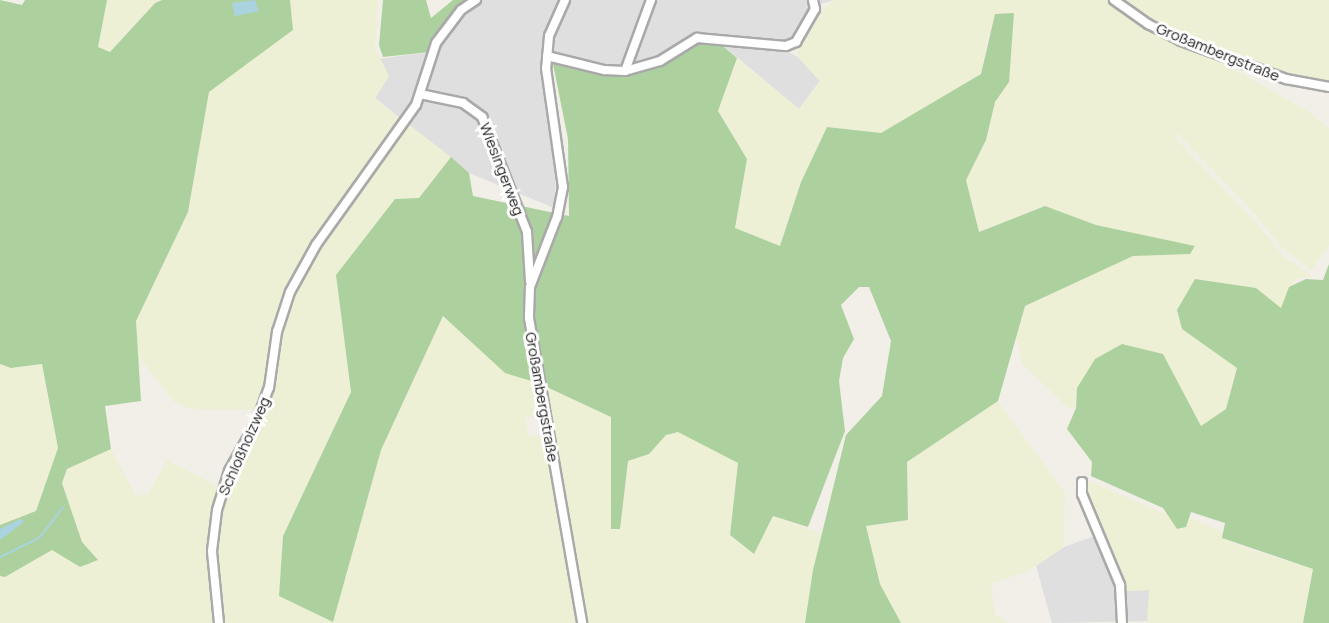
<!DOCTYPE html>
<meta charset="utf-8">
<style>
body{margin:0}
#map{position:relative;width:1329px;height:623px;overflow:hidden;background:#f2efe9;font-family:Manrope,sans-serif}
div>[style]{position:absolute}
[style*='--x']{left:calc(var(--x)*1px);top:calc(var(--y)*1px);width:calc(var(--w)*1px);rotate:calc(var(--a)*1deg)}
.residential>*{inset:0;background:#e0dfdf}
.farmland>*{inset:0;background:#eef0d5}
.forest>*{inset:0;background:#add19e}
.water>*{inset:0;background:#aad3df}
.stream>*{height:2px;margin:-1px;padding:0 1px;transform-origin:1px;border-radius:1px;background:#aad3df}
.roads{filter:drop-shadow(2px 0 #a9a9a9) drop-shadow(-2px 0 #a9a9a9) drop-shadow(0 2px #a9a9a9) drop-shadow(0 -2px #a9a9a9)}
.minor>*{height:8px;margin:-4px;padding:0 4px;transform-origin:4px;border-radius:4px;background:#fff}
span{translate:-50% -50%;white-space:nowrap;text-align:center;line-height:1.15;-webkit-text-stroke:6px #fff;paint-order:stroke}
.street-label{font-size:15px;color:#222}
</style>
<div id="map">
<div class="residential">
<div style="clip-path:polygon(469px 0,834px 0,810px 7px,788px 52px,798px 57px,820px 81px,799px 109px,709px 34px,698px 34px,658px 59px,634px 65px,606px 65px,553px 52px,543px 62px,557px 161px,554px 208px,469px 173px,375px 98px,389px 76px,378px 59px,429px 52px,453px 11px)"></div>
<div style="clip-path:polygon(1097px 535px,1119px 591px,1149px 590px,1151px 621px,1052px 623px,1036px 566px,1064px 547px)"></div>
</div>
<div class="farmland">
<div style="clip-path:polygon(107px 0,162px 0,154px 3px,110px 52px,98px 47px)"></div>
<div style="clip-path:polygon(290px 0,378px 0,375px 48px,389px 76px,375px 98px,402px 121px,301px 264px,288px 291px,257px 410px,190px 409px,174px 402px,138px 356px,136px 321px,188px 212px,209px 92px,293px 31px)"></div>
<div style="clip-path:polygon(834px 0,1109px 0,1152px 30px,1207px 54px,1306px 110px,1329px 128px,1329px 246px,1311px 270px,1281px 247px,1255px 214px,1177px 133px,1175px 138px,1256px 222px,1284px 257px,1313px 276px,1296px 279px,1281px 309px,1256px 288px,1194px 279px,1182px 329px,1237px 368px,1226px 409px,1201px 426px,1187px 402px,1077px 388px,1076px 408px,1068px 408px,1022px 363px,1016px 336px,1025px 306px,1133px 255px,1190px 254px,1194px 246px,1096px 225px,1044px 206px,979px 232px,966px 180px,986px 140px,995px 102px,1009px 82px,1013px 13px,988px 33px,981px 74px,881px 133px,827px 127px,801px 182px,780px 246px,735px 228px,747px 159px,718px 111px,737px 58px,799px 109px,820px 81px,798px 57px,798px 45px,815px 16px)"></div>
<div style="clip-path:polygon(1118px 0,1329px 0,1329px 83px,1286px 76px,1185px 39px)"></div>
<div style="clip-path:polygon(408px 124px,451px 157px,419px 198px,336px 275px,351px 392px,283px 536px,279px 596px,333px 621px,381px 450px,443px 316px,505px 373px,533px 381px,540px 415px,525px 418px,529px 436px,544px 435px,579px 623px,222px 623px,215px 532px,225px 487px,260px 419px,283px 320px,311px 257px)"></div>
<div style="clip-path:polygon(0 364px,12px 368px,42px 364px,58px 448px,36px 512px,0 525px)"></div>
<div style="clip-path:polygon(548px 388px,612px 417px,620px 529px,628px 461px,649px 454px,666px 435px,678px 432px,738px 463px,730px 535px,754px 553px,773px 516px,822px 534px,805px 623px,587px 623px,548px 406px)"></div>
<div style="clip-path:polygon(998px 401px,1065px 493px,1064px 547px,1028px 571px,991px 584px,995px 614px,1008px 623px,901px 623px,880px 584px,866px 526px,908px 520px,907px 462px)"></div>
<div style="clip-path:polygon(111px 449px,136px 496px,149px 493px,167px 460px,219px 487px,209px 533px,215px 623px,0 623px,0 576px,5px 577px,52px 550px,80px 567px,98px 560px,82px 542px,62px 483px,67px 469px)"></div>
<div style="clip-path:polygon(1089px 481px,1168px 515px,1177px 529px,1186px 527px,1189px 517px,1223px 532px,1222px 538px,1245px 548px,1314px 569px,1303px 623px,1147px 623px,1149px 590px,1123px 591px,1084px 493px,1085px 483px)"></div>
</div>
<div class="forest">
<div style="clip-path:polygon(0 0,22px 5px,25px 0,107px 0,98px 47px,110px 52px,155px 3px,162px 0,290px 0,293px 30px,209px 92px,188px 212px,136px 321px,141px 401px,105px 406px,111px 449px,67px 469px,62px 483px,82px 542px,98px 560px,80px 567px,52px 550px,5px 577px,0 576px,0 525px,36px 511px,58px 448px,42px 364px,11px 368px,0 364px)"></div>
<div style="clip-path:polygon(383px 0,426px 0,431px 18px,453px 0,469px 0,453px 11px,429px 52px,383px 57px,379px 45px)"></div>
<div style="clip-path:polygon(1014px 13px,1009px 82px,995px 102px,986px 140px,966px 180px,979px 232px,1045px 206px,1096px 225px,1195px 246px,1190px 254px,1133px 256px,1025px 306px,998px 401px,907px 462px,908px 520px,866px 526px,880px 584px,901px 623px,805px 623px,813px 570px,846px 435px,882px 396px,891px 341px,869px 287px,859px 287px,841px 305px,854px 339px,843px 358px,839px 381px,845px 431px,808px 527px,773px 516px,754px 554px,730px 535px,738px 463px,678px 432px,666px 435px,649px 454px,628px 461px,620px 529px,611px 529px,611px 417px,538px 383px,505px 373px,443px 316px,381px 450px,333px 622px,279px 596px,283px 536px,351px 392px,336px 275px,395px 199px,419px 198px,451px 157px,469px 173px,473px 196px,569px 216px,568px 139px,553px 64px,611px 76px,640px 72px,699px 41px,718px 42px,737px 58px,718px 111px,747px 159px,735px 228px,780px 246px,801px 182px,827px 127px,881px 133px,981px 74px,995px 14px)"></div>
<div style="clip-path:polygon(1329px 264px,1329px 623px,1303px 623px,1313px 569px,1222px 538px,1225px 523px,1191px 512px,1186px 527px,1177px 529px,1163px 508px,1091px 476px,1092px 462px,1067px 429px,1076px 408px,1077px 388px,1095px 359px,1122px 344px,1163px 354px,1201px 426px,1226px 409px,1237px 368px,1182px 329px,1177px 310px,1195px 279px,1256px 288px,1281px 308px,1289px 287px,1306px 279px,1323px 280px)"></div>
</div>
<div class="water">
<div style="clip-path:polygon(255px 0,259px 11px,235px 16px,232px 3px)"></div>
<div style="clip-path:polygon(20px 519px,24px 521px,20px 525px,0 540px,0 529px)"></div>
</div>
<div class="stream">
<div style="--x:0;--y:557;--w:43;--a:-26"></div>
<div style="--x:39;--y:538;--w:39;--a:-52"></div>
</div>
<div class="roads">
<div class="minor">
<div style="--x:565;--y:0;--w:39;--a:114"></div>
<div style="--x:549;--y:36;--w:32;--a:95"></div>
<div style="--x:546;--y:68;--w:120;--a:81.9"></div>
<div style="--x:563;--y:187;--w:31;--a:101"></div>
<div style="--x:557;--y:217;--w:75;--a:111.1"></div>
<div style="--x:530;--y:287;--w:31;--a:92"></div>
<div style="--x:529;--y:318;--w:310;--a:80.1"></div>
<div style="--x:1114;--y:0;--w:42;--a:35.2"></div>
<div style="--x:1148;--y:24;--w:37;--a:27"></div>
<div style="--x:1181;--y:41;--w:112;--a:19.9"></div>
<div style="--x:1286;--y:79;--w:44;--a:10.5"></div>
<div style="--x:547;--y:56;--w:59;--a:13.8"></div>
<div style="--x:604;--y:70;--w:21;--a:3"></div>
<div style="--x:625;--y:71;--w:36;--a:-16"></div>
<div style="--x:660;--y:61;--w:44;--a:-31.9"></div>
<div style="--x:697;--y:38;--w:89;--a:5.1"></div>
<div style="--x:786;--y:46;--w:11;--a:-22"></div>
<div style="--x:796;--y:42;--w:38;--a:-60"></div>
<div style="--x:815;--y:9;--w:9;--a:-103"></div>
<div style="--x:625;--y:71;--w:76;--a:-69.9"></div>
<div style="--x:420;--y:94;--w:44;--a:11.8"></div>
<div style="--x:463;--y:103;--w:24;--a:36"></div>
<div style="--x:482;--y:117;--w:123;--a:68.6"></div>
<div style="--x:527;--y:232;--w:49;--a:86.5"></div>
<div style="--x:1082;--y:482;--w:12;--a:90"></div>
<div style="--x:1082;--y:494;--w:99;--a:67.3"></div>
<div style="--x:1120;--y:585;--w:38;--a:87"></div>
<div style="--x:219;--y:623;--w:72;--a:-95.6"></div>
<div style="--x:212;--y:551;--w:41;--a:-83"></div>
<div style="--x:217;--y:510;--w:41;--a:-72.9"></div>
<div style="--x:229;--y:471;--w:55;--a:-60.6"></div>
<div style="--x:256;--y:423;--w:37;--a:-70"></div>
<div style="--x:269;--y:388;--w:57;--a:-81.9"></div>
<div style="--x:277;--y:332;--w:42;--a:-72"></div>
<div style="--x:290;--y:292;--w:54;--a:-61"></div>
<div style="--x:316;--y:245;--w:172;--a:-54.5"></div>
<div style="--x:416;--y:105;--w:65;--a:-72.1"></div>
<div style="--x:436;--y:43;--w:41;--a:-52.9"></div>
<div style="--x:461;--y:10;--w:18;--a:-34"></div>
</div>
</div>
<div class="street-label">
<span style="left:1218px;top:52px;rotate:22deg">Großambergstraße</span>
<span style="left:502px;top:169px;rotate:69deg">Wiesingerweg</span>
<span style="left:542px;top:397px;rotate:80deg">Großambergstraße</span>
<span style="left:244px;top:446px;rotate:-66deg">Schloßholzweg</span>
</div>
</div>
